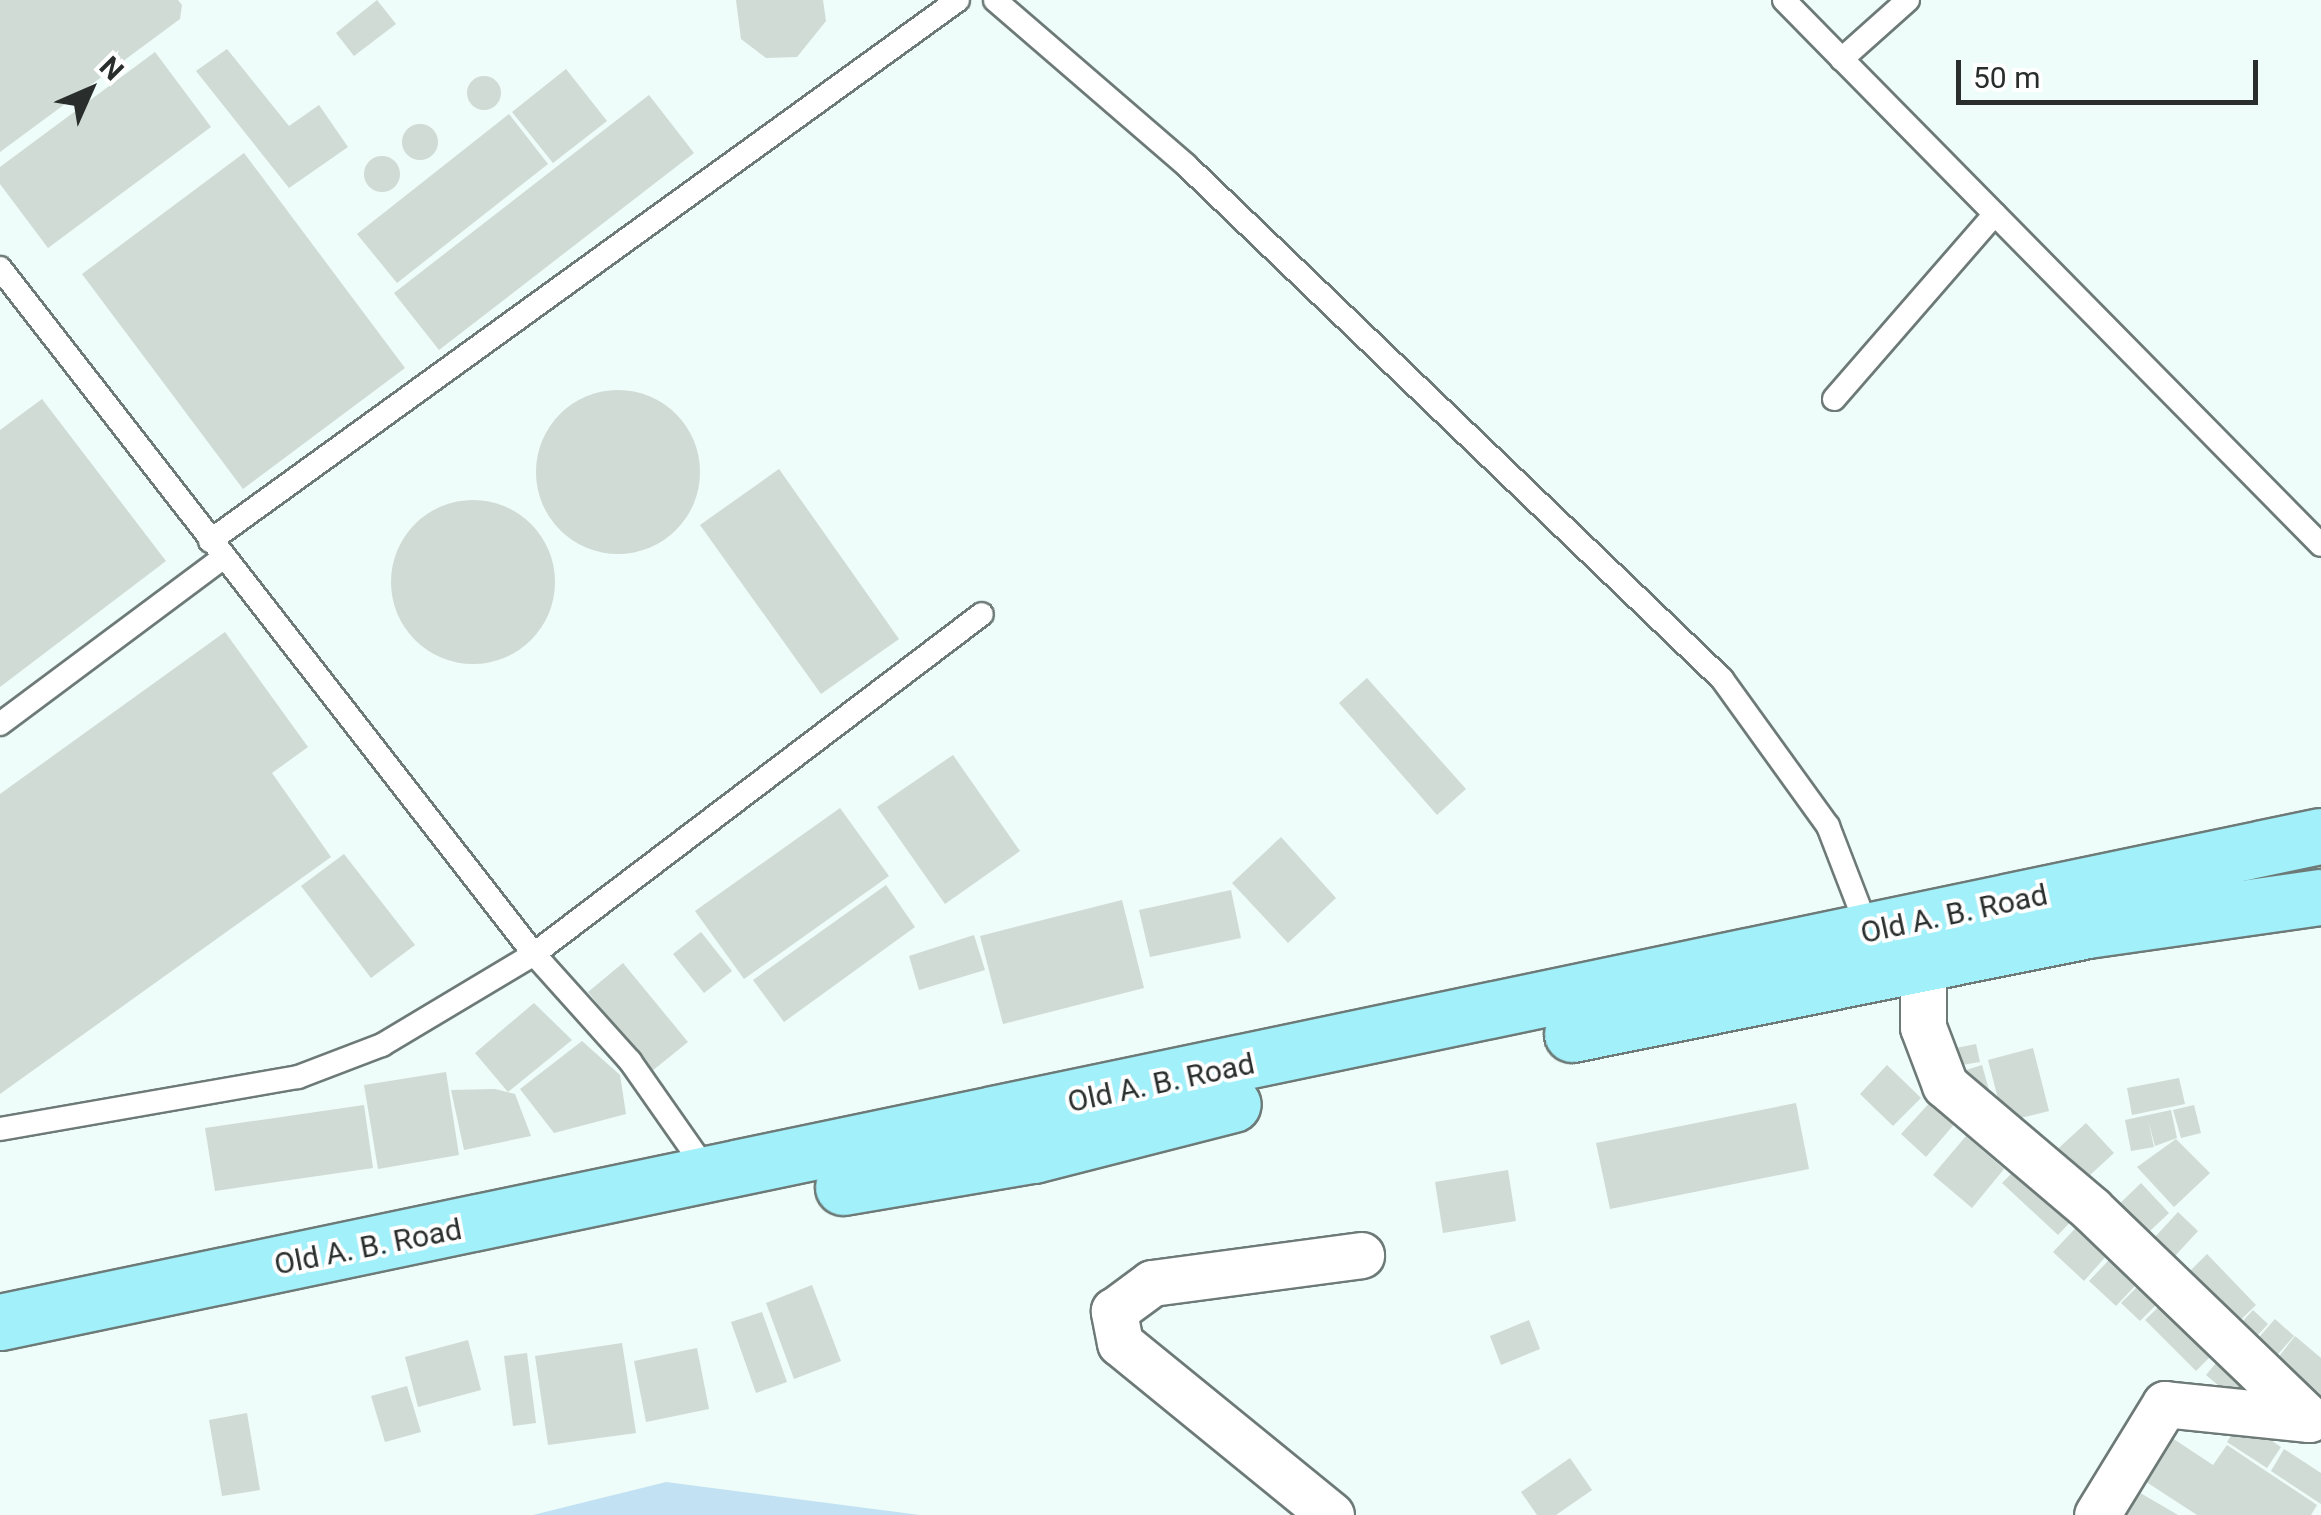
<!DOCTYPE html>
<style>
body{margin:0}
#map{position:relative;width:2321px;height:1515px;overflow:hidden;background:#eefcfa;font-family:Roboto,sans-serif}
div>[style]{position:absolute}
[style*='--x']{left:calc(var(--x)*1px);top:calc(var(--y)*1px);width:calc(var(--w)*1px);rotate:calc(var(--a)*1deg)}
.water>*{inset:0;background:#c2e2f3}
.building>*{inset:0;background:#cfdbd4}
.round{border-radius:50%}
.roads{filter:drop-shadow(2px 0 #6d7a77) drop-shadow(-2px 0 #6d7a77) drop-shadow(0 2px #6d7a77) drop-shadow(0 -2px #6d7a77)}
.service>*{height:22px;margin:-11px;padding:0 11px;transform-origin:11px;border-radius:11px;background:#fff}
.minor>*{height:45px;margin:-22.5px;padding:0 22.5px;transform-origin:22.5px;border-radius:22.5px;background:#fff}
.primary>*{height:55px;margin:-27.5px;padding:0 27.5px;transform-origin:27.5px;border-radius:27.5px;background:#a2f0fa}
span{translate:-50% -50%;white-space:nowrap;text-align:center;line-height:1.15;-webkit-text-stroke:8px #fff;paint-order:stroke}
.street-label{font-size:30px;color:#292e2d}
.north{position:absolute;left:40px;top:40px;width:100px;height:100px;-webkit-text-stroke:8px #fff;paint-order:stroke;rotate:45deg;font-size:28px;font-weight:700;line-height:40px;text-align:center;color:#292e2d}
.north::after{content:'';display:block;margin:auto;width:35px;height:45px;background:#292e2d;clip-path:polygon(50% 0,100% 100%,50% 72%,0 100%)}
.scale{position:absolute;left:1956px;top:60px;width:302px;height:45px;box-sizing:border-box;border:5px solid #292e2d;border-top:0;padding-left:12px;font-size:30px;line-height:35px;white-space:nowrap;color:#292e2d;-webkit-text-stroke:8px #fff;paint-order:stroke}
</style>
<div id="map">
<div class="water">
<div style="clip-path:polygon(666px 1482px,920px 1515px,533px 1515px)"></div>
</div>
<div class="building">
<div style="clip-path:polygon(0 0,178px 0,182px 5px,180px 19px,0 152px)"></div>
<div style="clip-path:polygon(377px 0,396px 24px,354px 56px,336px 33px)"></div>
<div style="clip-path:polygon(736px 0,823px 0,826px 21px,797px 57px,766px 58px,741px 39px)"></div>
<div style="clip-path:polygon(227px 49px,289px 126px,319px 105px,348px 147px,289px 188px,196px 71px)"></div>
<div style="clip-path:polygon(155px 52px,211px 127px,48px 248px,0 184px,0 167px)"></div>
<div style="clip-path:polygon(566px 69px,607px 121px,553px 163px,512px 112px)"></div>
<div class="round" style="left:467px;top:76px;width:34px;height:34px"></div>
<div style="clip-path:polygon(649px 95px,694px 153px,439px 350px,394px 293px)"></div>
<div style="clip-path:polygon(509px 114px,548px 164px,397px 283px,357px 234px)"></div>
<div class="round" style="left:402px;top:124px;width:36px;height:36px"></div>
<div style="clip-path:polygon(244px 153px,405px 368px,243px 489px,82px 274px)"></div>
<div class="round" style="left:364px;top:156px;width:36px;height:36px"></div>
<div class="round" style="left:536px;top:390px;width:164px;height:164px"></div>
<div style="clip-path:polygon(42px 399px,166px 561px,0 687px,0 430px)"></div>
<div style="clip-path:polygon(779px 469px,899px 639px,821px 694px,700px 525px)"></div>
<div class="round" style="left:391px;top:500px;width:164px;height:164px"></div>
<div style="clip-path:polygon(225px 632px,308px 747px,272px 773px,331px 857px,0 1094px,0 794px)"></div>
<div style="clip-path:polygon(1367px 678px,1466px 789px,1437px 815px,1339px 703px)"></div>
<div style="clip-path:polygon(953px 755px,1020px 851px,945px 904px,877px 807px)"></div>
<div style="clip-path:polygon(840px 808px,889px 876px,744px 979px,695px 911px)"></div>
<div style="clip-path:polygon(1281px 837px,1336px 898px,1288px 943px,1232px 883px)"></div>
<div style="clip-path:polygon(344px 854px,415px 945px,371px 978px,301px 886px)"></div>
<div style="clip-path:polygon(886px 885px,915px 927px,784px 1022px,753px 980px)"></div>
<div style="clip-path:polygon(1231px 890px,1241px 938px,1150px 957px,1139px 910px)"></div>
<div style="clip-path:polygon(1122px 900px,1144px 988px,1003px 1024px,980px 936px)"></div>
<div style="clip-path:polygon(701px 932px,732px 971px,704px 993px,673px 954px)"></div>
<div style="clip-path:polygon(974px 935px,985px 970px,919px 990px,909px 956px)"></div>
<div style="clip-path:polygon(623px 963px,688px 1042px,652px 1071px,588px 992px)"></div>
<div style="clip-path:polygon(534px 1003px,572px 1040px,508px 1092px,475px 1053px)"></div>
<div style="clip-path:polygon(582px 1041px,620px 1075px,626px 1114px,554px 1133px,520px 1089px)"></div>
<div style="clip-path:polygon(1976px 1044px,1980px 1062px,1956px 1066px,1951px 1049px)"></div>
<div style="clip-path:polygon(2033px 1048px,2049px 1111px,2004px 1122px,1988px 1060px)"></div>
<div style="clip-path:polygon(1887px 1065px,1921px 1098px,1893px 1126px,1860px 1094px)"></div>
<div style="clip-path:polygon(1982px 1065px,1993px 1104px,1977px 1108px,1966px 1070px)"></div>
<div style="clip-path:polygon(446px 1072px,459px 1155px,378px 1169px,364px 1085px)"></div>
<div style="clip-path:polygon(2179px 1078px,2185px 1104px,2132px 1115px,2127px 1088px)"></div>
<div style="clip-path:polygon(495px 1089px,515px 1094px,531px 1136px,464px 1150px,451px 1090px)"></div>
<div style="clip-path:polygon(1933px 1099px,1957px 1121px,1926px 1157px,1901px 1134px)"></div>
<div style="clip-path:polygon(1796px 1103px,1809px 1169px,1610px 1209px,1596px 1143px)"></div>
<div style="clip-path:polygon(364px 1105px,373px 1168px,215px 1191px,205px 1128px)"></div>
<div style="clip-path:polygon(2194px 1105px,2201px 1133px,2181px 1138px,2173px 1110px)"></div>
<div style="clip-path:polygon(2171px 1110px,2177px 1138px,2155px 1146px,2148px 1120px,2154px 1147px,2131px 1151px,2125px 1120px)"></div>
<div style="clip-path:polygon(2086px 1123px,2114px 1153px,2077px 1187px,2049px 1157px)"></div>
<div style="clip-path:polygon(1966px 1136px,2004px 1169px,1972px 1208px,1933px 1175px)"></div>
<div style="clip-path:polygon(2176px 1139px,2210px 1173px,2174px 1207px,2137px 1167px)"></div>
<div style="clip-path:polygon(2023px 1162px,2078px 1214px,2058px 1235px,2002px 1183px)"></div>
<div style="clip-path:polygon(1508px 1170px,1516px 1221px,1443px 1233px,1435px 1182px)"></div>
<div style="clip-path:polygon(2141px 1183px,2169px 1213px,2135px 1245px,2107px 1216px)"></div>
<div style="clip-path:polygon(2178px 1212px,2198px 1231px,2163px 1269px,2143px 1250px)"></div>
<div style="clip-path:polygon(2086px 1217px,2116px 1245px,2084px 1281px,2053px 1252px)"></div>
<div style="clip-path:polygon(2123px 1245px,2150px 1270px,2116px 1306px,2089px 1281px)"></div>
<div style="clip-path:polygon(2207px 1254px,2256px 1305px,2227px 1333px,2178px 1283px)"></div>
<div style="clip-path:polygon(2152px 1272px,2171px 1290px,2140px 1321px,2121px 1303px)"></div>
<div style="clip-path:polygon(812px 1285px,841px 1361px,794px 1379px,766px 1303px)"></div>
<div style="clip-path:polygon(2171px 1295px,2221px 1346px,2196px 1371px,2145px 1320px)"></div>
<div style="clip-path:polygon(2253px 1310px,2268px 1324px,2246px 1348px,2231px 1334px)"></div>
<div style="clip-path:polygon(762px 1312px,787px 1382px,756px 1393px,731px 1322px)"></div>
<div style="clip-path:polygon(2275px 1319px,2294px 1336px,2266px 1368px,2247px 1351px)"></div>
<div style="clip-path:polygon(1529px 1320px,1540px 1349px,1501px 1365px,1490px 1336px)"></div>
<div style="clip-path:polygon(2295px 1336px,2321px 1358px,2321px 1408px,2270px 1368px)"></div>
<div style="clip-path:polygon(468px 1340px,481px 1390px,418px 1407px,405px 1357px)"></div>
<div style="clip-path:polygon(622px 1343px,636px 1433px,548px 1445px,535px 1356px)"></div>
<div style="clip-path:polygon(697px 1348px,709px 1409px,646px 1422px,634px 1361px)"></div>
<div style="clip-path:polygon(2225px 1352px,2259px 1380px,2239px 1403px,2206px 1375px)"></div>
<div style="clip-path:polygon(527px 1353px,536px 1423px,513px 1426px,504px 1356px)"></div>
<div style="clip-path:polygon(407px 1386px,421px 1432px,385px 1442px,371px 1396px)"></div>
<div style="clip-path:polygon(247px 1413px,260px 1490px,222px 1496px,209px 1420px)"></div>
<div style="clip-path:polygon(2241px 1420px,2281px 1447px,2267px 1468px,2227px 1442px)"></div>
<div style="clip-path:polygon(2160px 1430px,2213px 1465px,2227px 1445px,2317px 1505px,2311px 1515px,2197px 1515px,2131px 1472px)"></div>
<div style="clip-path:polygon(2284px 1449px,2321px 1473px,2321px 1504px,2271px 1471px)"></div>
<div style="clip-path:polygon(1570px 1458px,1592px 1490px,1556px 1515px,1537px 1515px,1521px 1492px)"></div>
<div style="clip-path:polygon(2125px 1484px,2178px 1515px,2107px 1515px)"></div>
</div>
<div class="roads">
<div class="service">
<div style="--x:995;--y:0;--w:252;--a:40.8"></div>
<div style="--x:1186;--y:165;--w:743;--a:43.8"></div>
<div style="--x:1722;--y:679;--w:181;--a:54.2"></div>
<div style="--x:1828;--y:826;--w:114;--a:68.9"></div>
<div style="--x:1784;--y:0;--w:83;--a:45.5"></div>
<div style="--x:1908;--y:0;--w:89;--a:138.2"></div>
<div style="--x:1842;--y:59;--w:682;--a:45.42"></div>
<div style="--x:0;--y:268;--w:869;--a:52.1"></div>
<div style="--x:534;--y:954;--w:144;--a:48.1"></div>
<div style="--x:630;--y:1061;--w:138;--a:55"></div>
<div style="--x:1834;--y:399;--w:245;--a:-49"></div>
<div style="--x:210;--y:541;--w:923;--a:-35.88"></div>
<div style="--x:0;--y:724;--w:278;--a:-36.7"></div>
<div style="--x:0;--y:1129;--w:303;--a:-9.9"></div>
<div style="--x:298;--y:1077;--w:90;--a:-20.9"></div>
<div style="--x:382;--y:1045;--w:177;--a:-30.9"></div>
<div style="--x:534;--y:954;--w:562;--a:-37.2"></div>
</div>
<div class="minor">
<div style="--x:1923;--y:967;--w:60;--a:90"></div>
<div style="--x:1923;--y:1027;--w:62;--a:69.2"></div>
<div style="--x:1945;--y:1085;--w:192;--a:40.3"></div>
<div style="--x:2091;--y:1209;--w:303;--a:43.9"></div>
<div style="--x:2309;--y:1419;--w:145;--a:-174.1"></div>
<div style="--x:2165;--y:1404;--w:130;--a:121.5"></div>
<div style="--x:1331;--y:1515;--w:272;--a:-140.8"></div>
<div style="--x:1120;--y:1343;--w:33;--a:-101"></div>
<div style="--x:1114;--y:1311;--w:47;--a:-36.4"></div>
<div style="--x:1152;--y:1283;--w:211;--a:-7.6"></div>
</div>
<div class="primary">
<div style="--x:1572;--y:1034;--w:526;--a:-11.4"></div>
<div style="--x:2088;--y:930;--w:235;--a:-8.1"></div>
<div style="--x:843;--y:1187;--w:193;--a:-9.6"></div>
<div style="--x:1033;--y:1155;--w:206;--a:-14.3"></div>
<div style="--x:0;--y:1322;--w:2371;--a:-11.83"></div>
</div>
</div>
<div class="street-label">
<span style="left:1954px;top:914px;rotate:-12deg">Old A. B. Road</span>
<span style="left:1161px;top:1083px;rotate:-12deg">Old A. B. Road</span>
<span style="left:368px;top:1247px;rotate:-11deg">Old A. B. Road</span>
</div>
<div class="north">N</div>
<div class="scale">50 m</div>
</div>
